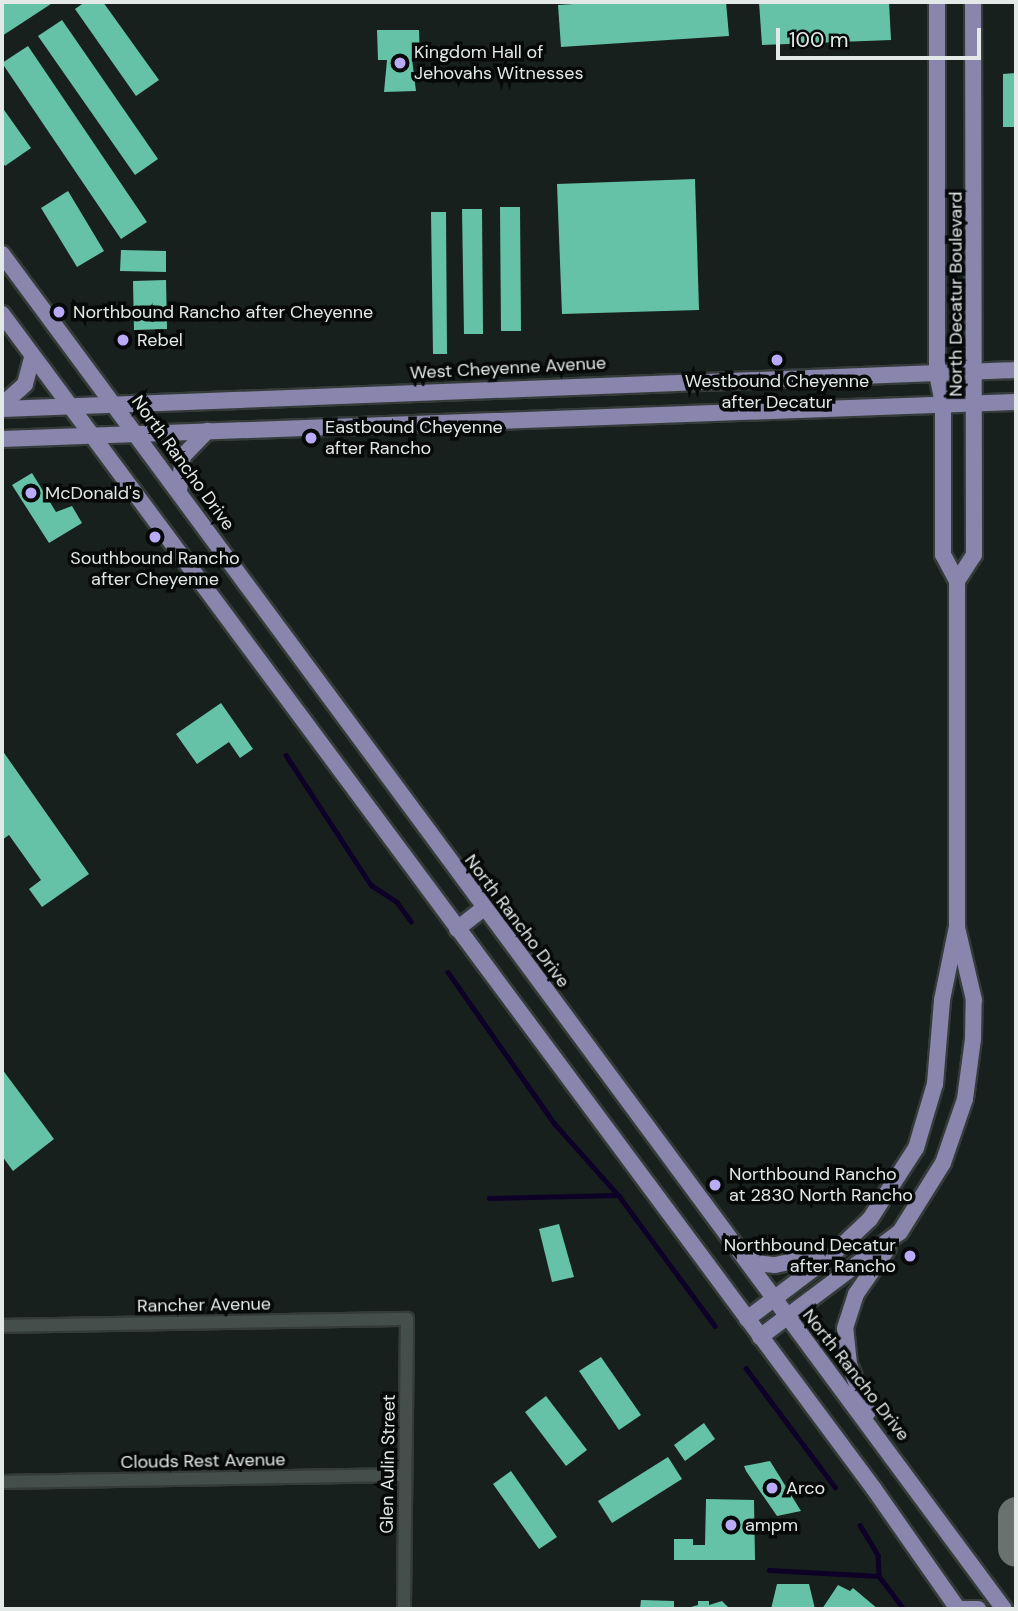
<!DOCTYPE html>
<style>
body{margin:0}
#map{position:relative;width:1018px;height:1611px;overflow:hidden;background:#17201d;font-family:"DM Sans",sans-serif}
div>[style]{position:absolute}
[style*='--x']{left:calc(var(--x)*1px);top:calc(var(--y)*1px);width:calc(var(--w)*1px);rotate:calc(var(--a)*1deg)}
.stream>*{height:4.5px;margin:-2.25px;padding:0 2.25px;transform-origin:2.25px;border-radius:2.25px;background:#0d0127}
.taxiway>*{height:37px;margin:-18.5px;padding:0 18.5px;transform-origin:18.5px;border-radius:18.5px;background:#6a726f}
.building>*{inset:0;background:#66c2a6}
.roads{filter:drop-shadow(2px 0 #343b38) drop-shadow(-2px 0 #343b38) drop-shadow(0 2px #343b38) drop-shadow(0 -2px #343b38)}
.minor>*{height:12px;margin:-6px;padding:0 6px;transform-origin:6px;border-radius:6px;background:#444e4b}
.major>*{height:16px;margin:-8px;padding:0 8px;transform-origin:8px;border-radius:8px;background:#8985ad}
.dots>*{width:19px;height:19px;translate:-50% -50%;box-sizing:border-box;border:4px solid #060908;border-radius:50%}
span{translate:-50% -50%;white-space:nowrap;text-align:center;line-height:1.15;-webkit-text-stroke:7px #060908;paint-order:stroke}
.poi-label{font-size:18px;color:#e3e9e7}
.left{translate:0 -50%;text-align:left}
.right{translate:-100% -50%;text-align:right}
.street-label{font-size:18px;color:#e3e9e7}
.frame{position:absolute;inset:0;border:4px solid #e3e9e7;pointer-events:none}
.scale{position:absolute;left:776px;top:28px;width:205px;height:32px;box-sizing:border-box;border:4px solid #e3e9e7;border-top:0;padding-left:9px;font-size:21px;line-height:24px;white-space:nowrap;color:#e3e9e7;-webkit-text-stroke:5px #060908;paint-order:stroke}
</style>
<div id="map">
<div class="stream">
<div style="--x:286;--y:755;--w:155;--a:56.8"></div>
<div style="--x:371;--y:885;--w:31;--a:33"></div>
<div style="--x:397;--y:902;--w:24;--a:54"></div>
<div style="--x:448;--y:972;--w:186;--a:54.9"></div>
<div style="--x:555;--y:1124;--w:98;--a:48.3"></div>
<div style="--x:620;--y:1197;--w:160;--a:53.6"></div>
<div style="--x:489;--y:1198;--w:129;--a:-1.3"></div>
<div style="--x:746;--y:1368;--w:149;--a:53.2"></div>
<div style="--x:860;--y:1525;--w:35;--a:59"></div>
<div style="--x:878;--y:1555;--w:21;--a:87"></div>
<div style="--x:769;--y:1570;--w:110;--a:3.1"></div>
<div style="--x:879;--y:1576;--w:41;--a:52.9"></div>
</div>
<div class="taxiway">
<div style="--x:1016;--y:1515;--w:33;--a:90"></div>
</div>
<div class="building">
<div style="clip-path:polygon(2px 2px,54px 2px,2px 36px)"></div>
<div style="clip-path:polygon(85px 2px,103px 2px,159px 80px,136px 96px,75px 9px)"></div>
<div style="clip-path:polygon(603px 2px,726px 2px,729px 36px,561px 47px,558px 5px)"></div>
<div style="clip-path:polygon(759px 2px,889px 2px,891px 40px,762px 45px)"></div>
<div style="clip-path:polygon(62px 20px,158px 159px,135px 175px,38px 36px)"></div>
<div style="clip-path:polygon(377px 30px,419px 30px,420px 59px,412px 59px,416px 91px,384px 92px,387px 60px,378px 60px)"></div>
<div style="clip-path:polygon(28px 46px,147px 222px,121px 239px,2px 63px)"></div>
<div style="clip-path:polygon(1016px 73px,1016px 127px,1003px 127px,1003px 74px)"></div>
<div style="clip-path:polygon(2px 107px,31px 148px,5px 166px,2px 161px)"></div>
<div style="clip-path:polygon(695px 179px,699px 310px,562px 314px,557px 184px)"></div>
<div style="clip-path:polygon(68px 191px,104px 251px,77px 267px,41px 208px)"></div>
<div style="clip-path:polygon(500px 207px,520px 207px,521px 331px,501px 331px)"></div>
<div style="clip-path:polygon(462px 209px,482px 209px,483px 334px,464px 334px)"></div>
<div style="clip-path:polygon(431px 212px,446px 212px,447px 354px,433px 354px)"></div>
<div style="clip-path:polygon(121px 250px,166px 251px,166px 272px,120px 271px)"></div>
<div style="clip-path:polygon(166px 280px,167px 329px,134px 330px,133px 281px)"></div>
<div style="clip-path:polygon(32px 473px,56px 512px,72px 506px,82px 523px,49px 543px,12px 485px)"></div>
<div style="clip-path:polygon(221px 703px,253px 749px,240px 758px,229px 742px,197px 764px,176px 734px)"></div>
<div style="clip-path:polygon(2px 750px,89px 874px,42px 907px,29px 889px,41px 880px,9px 835px,2px 840px)"></div>
<div style="clip-path:polygon(2px 1069px,54px 1139px,13px 1171px,2px 1156px)"></div>
<div style="clip-path:polygon(559px 1224px,574px 1277px,552px 1282px,539px 1229px)"></div>
<div style="clip-path:polygon(601px 1357px,641px 1415px,619px 1430px,579px 1371px)"></div>
<div style="clip-path:polygon(546px 1396px,587px 1450px,566px 1466px,525px 1412px)"></div>
<div style="clip-path:polygon(704px 1423px,715px 1439px,685px 1461px,674px 1445px)"></div>
<div style="clip-path:polygon(668px 1457px,682px 1479px,612px 1523px,598px 1501px)"></div>
<div style="clip-path:polygon(770px 1461px,801px 1511px,777px 1516px,746px 1471px,744px 1466px)"></div>
<div style="clip-path:polygon(511px 1471px,557px 1537px,539px 1549px,493px 1484px)"></div>
<div style="clip-path:polygon(706px 1499px,754px 1500px,755px 1560px,674px 1560px,674px 1539px,693px 1539px,693px 1545px,705px 1545px)"></div>
<div style="clip-path:polygon(777px 1584px,809px 1584px,815px 1609px,771px 1609px)"></div>
<div style="clip-path:polygon(838px 1585px,850px 1591px,853px 1588px,878px 1609px,822px 1609px)"></div>
<div style="clip-path:polygon(641px 1600px,674px 1601px,674px 1609px,640px 1609px)"></div>
<div style="clip-path:polygon(698px 1601px,709px 1601px,709px 1605px,722px 1601px,730px 1609px,684px 1609px,698px 1605px)"></div>
</div>
<div class="roads">
<div class="minor">
<div style="--x:2;--y:1326;--w:405;--a:-1"></div>
<div style="--x:407;--y:1319;--w:290;--a:90.6"></div>
<div style="--x:2;--y:1482;--w:403;--a:-1"></div>
</div>
<div class="major">
<div style="--x:2;--y:254;--w:1685;--a:53.52"></div>
<div style="--x:2;--y:314;--w:1463;--a:53.42"></div>
<div style="--x:874;--y:1489;--w:146;--a:55"></div>
<div style="--x:958;--y:1609;--w:20;--a:0"></div>
<div style="--x:2;--y:405;--w:31;--a:-42"></div>
<div style="--x:25;--y:384;--w:28;--a:-75"></div>
<div style="--x:2;--y:409;--w:1015;--a:-2.2"></div>
<div style="--x:2;--y:439;--w:1015;--a:-2.09"></div>
<div style="--x:179;--y:492;--w:36;--a:-84"></div>
<div style="--x:183;--y:456;--w:35;--a:-46"></div>
<div style="--x:957;--y:581;--w:31;--a:-57"></div>
<div style="--x:974;--y:555;--w:553;--a:-90.1"></div>
<div style="--x:457;--y:929;--w:33;--a:-38"></div>
<div style="--x:742;--y:1253;--w:16;--a:38"></div>
<div style="--x:755;--y:1263;--w:20;--a:6"></div>
<div style="--x:775;--y:1265;--w:48;--a:-12"></div>
<div style="--x:747;--y:1319;--w:106;--a:-37"></div>
<div style="--x:832;--y:1255;--w:52;--a:-43.5"></div>
<div style="--x:870;--y:1219;--w:85;--a:-57.1"></div>
<div style="--x:916;--y:1148;--w:67;--a:-73.5"></div>
<div style="--x:935;--y:1084;--w:84;--a:-85.2"></div>
<div style="--x:942;--y:1000;--w:76;--a:-78.5"></div>
<div style="--x:957;--y:926;--w:345;--a:-90"></div>
<div style="--x:957;--y:581;--w:30;--a:-118"></div>
<div style="--x:943;--y:555;--w:151;--a:-90"></div>
<div style="--x:943;--y:404;--w:33;--a:-101"></div>
<div style="--x:937;--y:372;--w:370;--a:-90"></div>
<div style="--x:760;--y:1337;--w:175;--a:-36.9"></div>
<div style="--x:900;--y:1232;--w:81;--a:-58.1"></div>
<div style="--x:943;--y:1163;--w:68;--a:-71"></div>
<div style="--x:965;--y:1099;--w:61;--a:-82.4"></div>
<div style="--x:973;--y:1039;--w:39;--a:-89"></div>
<div style="--x:974;--y:1000;--w:70;--a:-103.2"></div>
<div style="--x:868;--y:1412;--w:52;--a:-111.6"></div>
<div style="--x:849;--y:1364;--w:36;--a:-96"></div>
<div style="--x:845;--y:1328;--w:36;--a:-72"></div>
<div style="--x:856;--y:1294;--w:56;--a:-55.2"></div>
</div>
</div>
<div class="dots">
<div style="left:400px;top:63px;background:#b9abf7"></div>
<div style="left:59px;top:312px;background:#b9abf7"></div>
<div style="left:123px;top:340px;background:#b9abf7"></div>
<div style="left:777px;top:360px;background:#b9abf7"></div>
<div style="left:311px;top:438px;background:#b9abf7"></div>
<div style="left:31px;top:493px;background:#b9abf7"></div>
<div style="left:155px;top:537px;background:#b9abf7"></div>
<div style="left:715px;top:1185px;background:#b9abf7"></div>
<div style="left:910px;top:1256px;background:#b9abf7"></div>
<div style="left:772px;top:1488px;background:#b9abf7"></div>
<div style="left:731px;top:1525px;background:#b9abf7"></div>
</div>
<div class="poi-label">
<span class="left" style="left:414px;top:63px">Kingdom Hall of<br>Jehovahs Witnesses</span>
<span class="left" style="left:73px;top:312px">Northbound Rancho after Cheyenne</span>
<span class="left" style="left:137px;top:340px">Rebel</span>
<span style="left:777px;top:392px">Westbound Cheyenne<br>after Decatur</span>
<span class="left" style="left:325px;top:438px">Eastbound Cheyenne<br>after Rancho</span>
<span class="left" style="left:45px;top:493px">McDonald's</span>
<span style="left:155px;top:569px">Southbound Rancho<br>after Cheyenne</span>
<span class="left" style="left:729px;top:1185px">Northbound Rancho<br>at 2830 North Rancho</span>
<span class="right" style="left:896px;top:1256px">Northbound Decatur<br>after Rancho</span>
<span class="left" style="left:786px;top:1488px">Arco</span>
<span class="left" style="left:745px;top:1525px">ampm</span>
</div>
<div class="street-label">
<span style="left:956px;top:294px;rotate:-90deg">North Decatur Boulevard</span>
<span style="left:508px;top:368px;rotate:-3deg">West Cheyenne Avenue</span>
<span style="left:183px;top:463px;rotate:54deg">North Rancho Drive</span>
<span style="left:517px;top:921px;rotate:53deg">North Rancho Drive</span>
<span style="left:204px;top:1305px;rotate:-1deg">Rancher Avenue</span>
<span style="left:856px;top:1375px;rotate:52deg">North Rancho Drive</span>
<span style="left:203px;top:1461px;rotate:-1deg">Clouds Rest Avenue</span>
<span style="left:388px;top:1464px;rotate:-89deg">Glen Aulin Street</span>
</div>
<div class="frame"></div>
<div class="scale">100 m</div>
</div>
